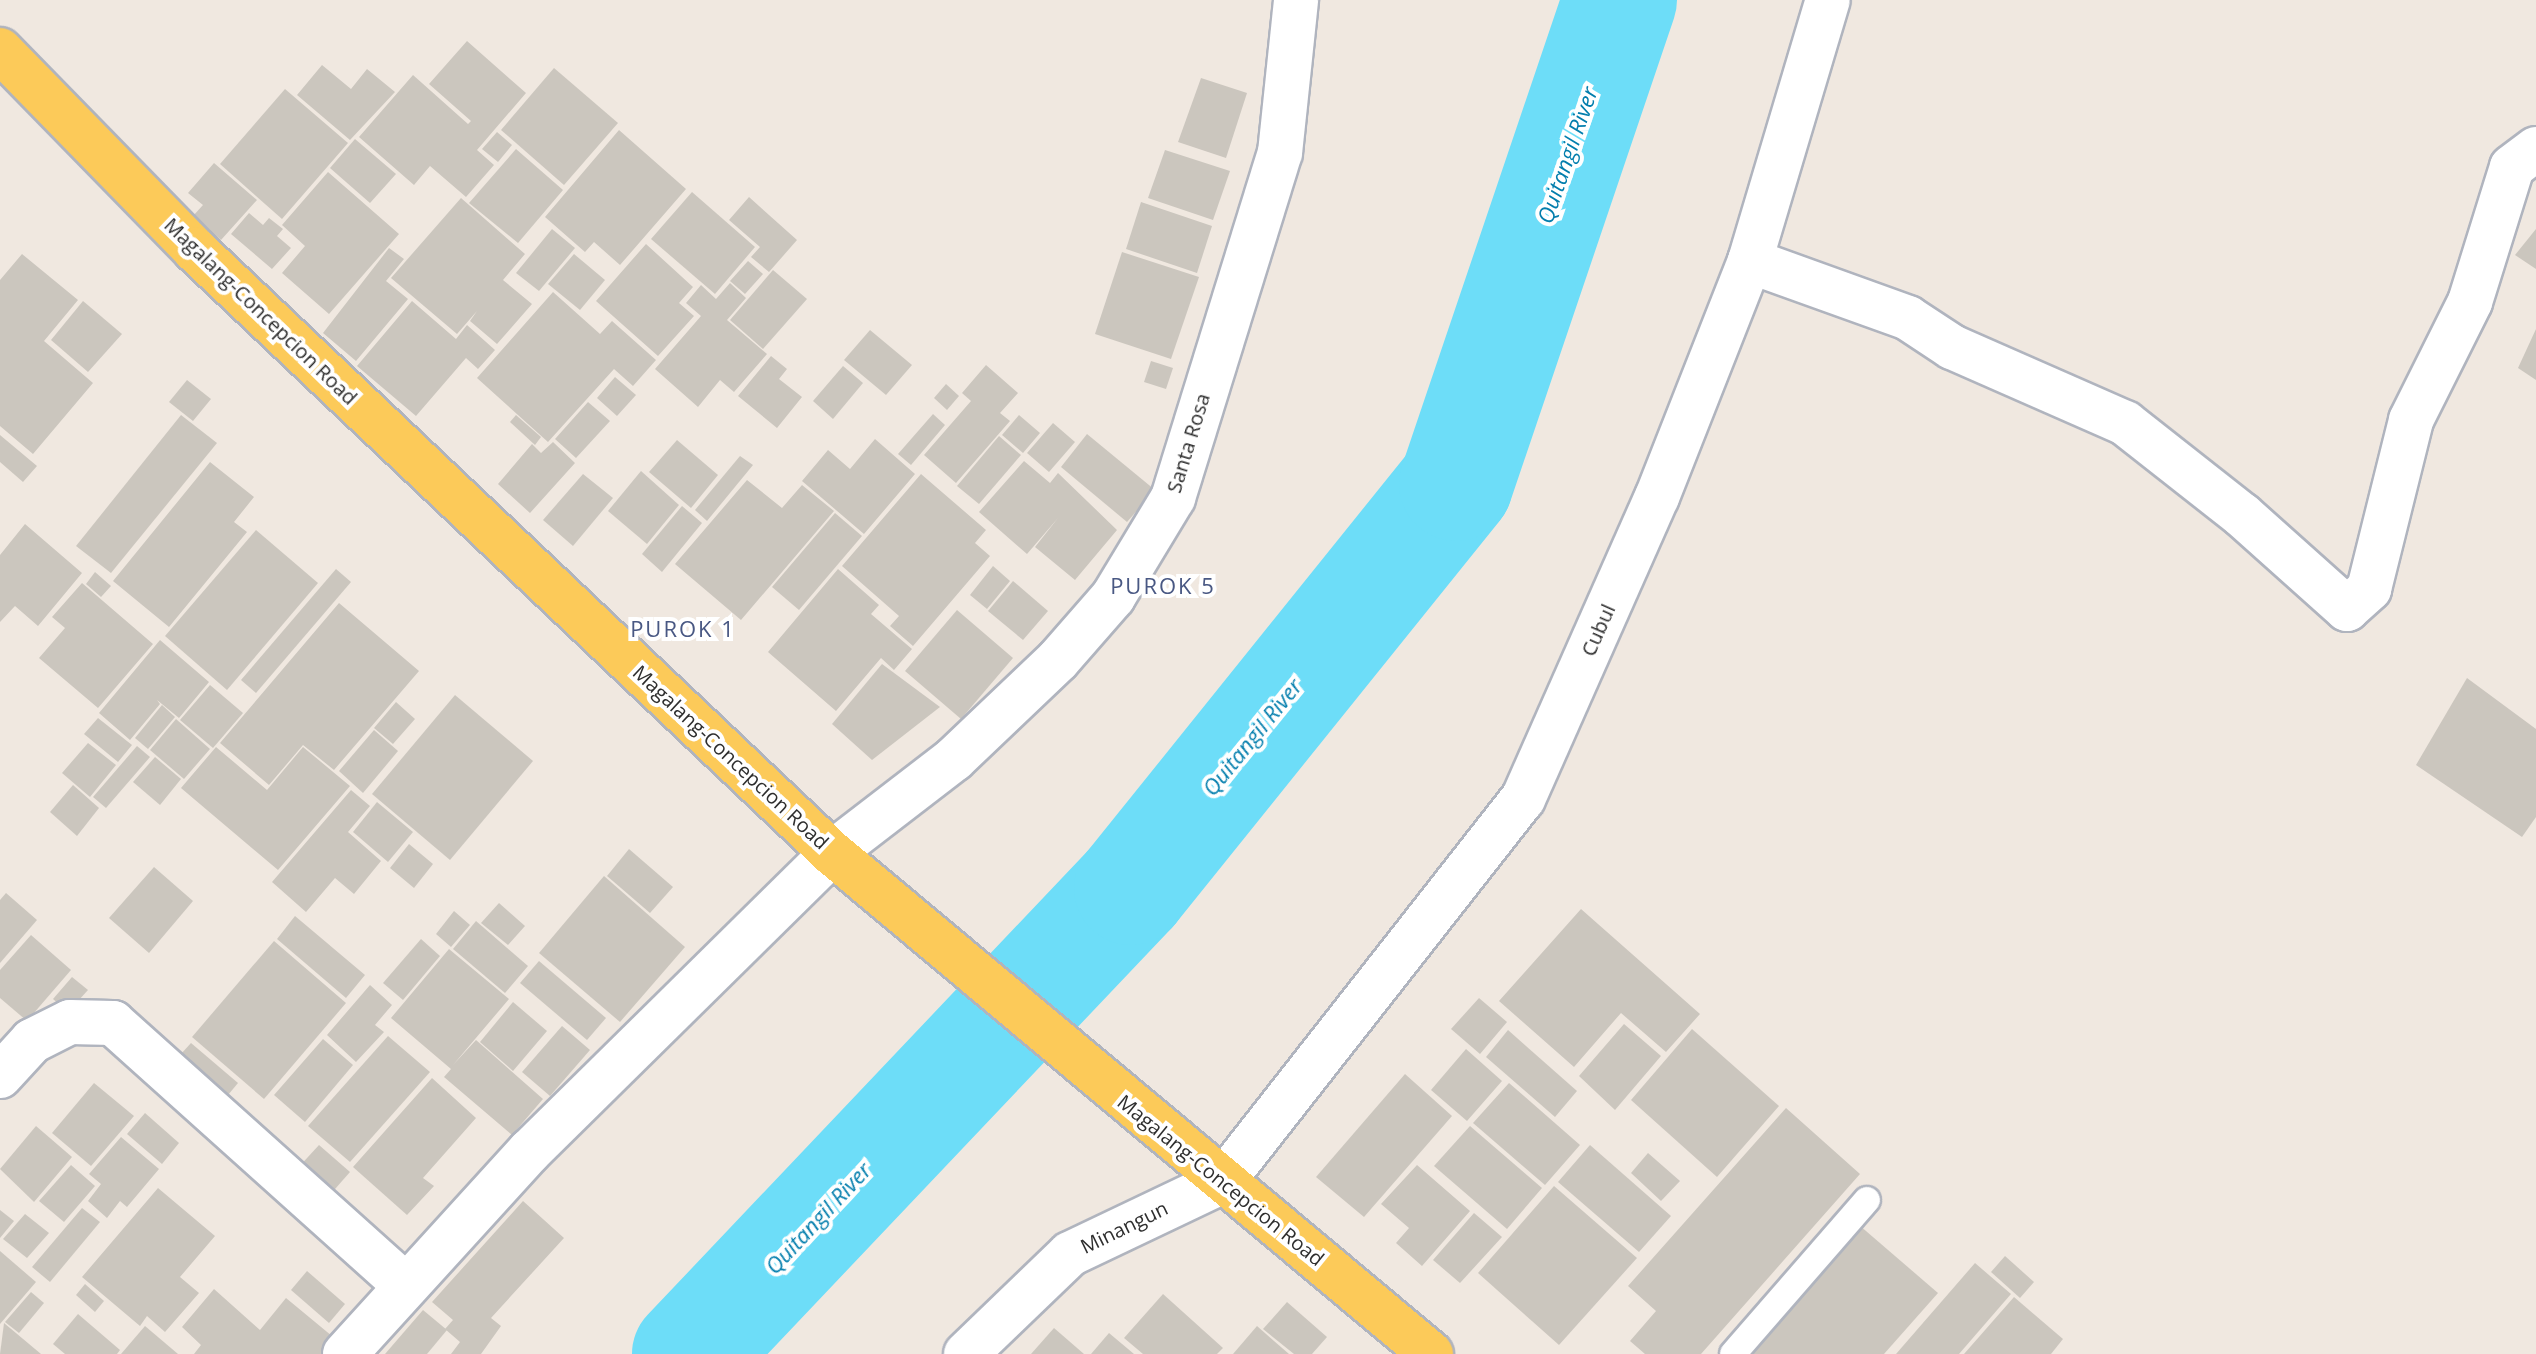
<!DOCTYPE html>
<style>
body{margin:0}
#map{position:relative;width:2536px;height:1354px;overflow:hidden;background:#f0e8e0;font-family:"Open Sans",sans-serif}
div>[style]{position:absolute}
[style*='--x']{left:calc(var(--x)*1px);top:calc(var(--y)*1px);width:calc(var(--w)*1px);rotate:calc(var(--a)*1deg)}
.river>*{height:114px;margin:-57px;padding:0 57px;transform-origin:57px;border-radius:57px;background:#6dddf8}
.building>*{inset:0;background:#cbc6be}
.roads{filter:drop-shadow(2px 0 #b0b4be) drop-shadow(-2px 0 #b0b4be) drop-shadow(0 2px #b0b4be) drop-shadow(0 -2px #b0b4be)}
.service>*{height:26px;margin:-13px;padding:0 13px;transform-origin:13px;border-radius:13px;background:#fff}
.minor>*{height:44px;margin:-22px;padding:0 22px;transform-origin:22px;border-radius:22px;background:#fff}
.primary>*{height:44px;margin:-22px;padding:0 22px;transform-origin:22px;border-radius:22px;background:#fcca59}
span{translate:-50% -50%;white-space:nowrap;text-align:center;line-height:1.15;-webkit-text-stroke:8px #fff;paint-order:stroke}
.street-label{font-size:20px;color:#2e2e2e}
.water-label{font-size:22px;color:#037ead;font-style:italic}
.neighbourhood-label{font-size:22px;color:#495883;letter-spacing:2px}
</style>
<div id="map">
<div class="river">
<div style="--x:689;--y:1354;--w:642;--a:-46.51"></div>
<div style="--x:1131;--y:888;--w:518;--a:-51.18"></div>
<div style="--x:1456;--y:484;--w:511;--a:-71.28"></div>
</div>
<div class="building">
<div style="clip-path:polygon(467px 41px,526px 93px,477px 150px,494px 165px,466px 197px,430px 166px,414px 185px,359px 137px,413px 75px,468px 124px,471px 121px,429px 84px)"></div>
<div style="clip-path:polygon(322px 65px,351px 89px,367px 69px,395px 92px,350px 140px,297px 95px)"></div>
<div style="clip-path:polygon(554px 68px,618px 123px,564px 185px,501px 130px)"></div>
<div style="clip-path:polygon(1201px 78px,1247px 93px,1226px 158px,1178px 142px)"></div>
<div style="clip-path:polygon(285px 89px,348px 143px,282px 219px,220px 164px)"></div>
<div style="clip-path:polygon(619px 130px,686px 189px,620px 265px,594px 242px,585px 252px,545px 217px)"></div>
<div style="clip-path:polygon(497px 132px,512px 145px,498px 162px,482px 149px)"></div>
<div style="clip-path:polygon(355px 139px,396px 174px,370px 203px,330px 168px)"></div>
<div style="clip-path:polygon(516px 149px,563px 190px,518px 243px,469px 203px)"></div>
<div style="clip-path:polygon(1165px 150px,1230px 171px,1213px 220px,1148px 198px)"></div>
<div style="clip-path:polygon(214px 163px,257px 200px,221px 240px,193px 216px,203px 205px,188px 193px)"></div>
<div style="clip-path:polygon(328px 172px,399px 234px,329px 314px,282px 273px,305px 246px,282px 225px)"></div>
<div style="clip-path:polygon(692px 192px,755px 247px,715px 294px,651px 239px)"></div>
<div style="clip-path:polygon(749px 197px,797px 240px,769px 272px,751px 257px,760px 247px,729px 220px)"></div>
<div style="clip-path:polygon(461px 198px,525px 254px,503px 280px,532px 304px,497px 344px,470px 321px,477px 311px,457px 334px,391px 278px)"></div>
<div style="clip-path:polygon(1141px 202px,1212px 226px,1197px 273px,1126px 249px)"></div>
<div style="clip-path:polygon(249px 213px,263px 225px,269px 218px,283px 229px,277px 236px,291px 248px,272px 269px,231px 234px)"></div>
<div style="clip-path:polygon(552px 229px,575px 248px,539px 291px,516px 273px)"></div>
<div style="clip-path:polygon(2536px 229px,2536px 269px,2515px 255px)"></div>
<div style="clip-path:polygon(646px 244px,693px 287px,679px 303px,694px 316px,658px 356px,596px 301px)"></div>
<div style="clip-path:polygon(389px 248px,404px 259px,386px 281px,408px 299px,356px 361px,323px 333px)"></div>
<div style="clip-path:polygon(1122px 252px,1199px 277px,1171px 359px,1095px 334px)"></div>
<div style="clip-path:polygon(22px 254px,78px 300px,44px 341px,93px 383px,33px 454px,0 426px,0 280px)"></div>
<div style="clip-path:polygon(574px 254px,605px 280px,580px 310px,548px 284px)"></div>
<div style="clip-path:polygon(748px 261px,763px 274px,745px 294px,730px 281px)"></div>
<div style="clip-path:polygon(773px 270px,807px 299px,763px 349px,730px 320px)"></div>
<div style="clip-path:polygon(730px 283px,746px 298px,727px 320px,767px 354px,734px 392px,720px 380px,698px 407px,655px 369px,701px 316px,686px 303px,701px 285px,716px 299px)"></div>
<div style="clip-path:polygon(553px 292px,600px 334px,612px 321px,656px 360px,633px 386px,614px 369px,548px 442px,477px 378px)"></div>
<div style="clip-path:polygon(83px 301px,122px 334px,88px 372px,51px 340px)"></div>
<div style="clip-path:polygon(412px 301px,456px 339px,467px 325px,495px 350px,478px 369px,466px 358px,416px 416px,357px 366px)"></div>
<div style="clip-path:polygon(2536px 329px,2536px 380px,2518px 368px)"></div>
<div style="clip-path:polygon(870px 330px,912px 365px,886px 395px,844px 360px)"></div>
<div style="clip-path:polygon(771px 356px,787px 369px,779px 379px,802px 397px,777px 428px,738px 396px)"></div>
<div style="clip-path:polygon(1151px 361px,1173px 368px,1166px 389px,1144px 382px)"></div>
<div style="clip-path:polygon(986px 365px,1018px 393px,1000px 413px,1010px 421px,956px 483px,924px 455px,971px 401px,962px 393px)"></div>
<div style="clip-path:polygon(843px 366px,863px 383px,833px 419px,813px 401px)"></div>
<div style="clip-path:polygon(615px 377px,636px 395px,617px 416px,597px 398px)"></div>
<div style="clip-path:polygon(187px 380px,211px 399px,193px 421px,169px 402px)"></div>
<div style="clip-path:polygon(946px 384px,959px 396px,947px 410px,934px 398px)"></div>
<div style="clip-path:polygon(588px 402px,610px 421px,576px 458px,555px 439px)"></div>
<div style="clip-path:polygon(933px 414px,945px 425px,911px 465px,898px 454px)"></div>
<div style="clip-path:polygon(181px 415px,217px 443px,111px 573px,76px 546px)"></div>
<div style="clip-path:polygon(516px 415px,541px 437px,535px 445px,510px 422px)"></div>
<div style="clip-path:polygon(1019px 415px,1040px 433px,1023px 453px,1002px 435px)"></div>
<div style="clip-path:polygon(1053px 423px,1075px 442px,1049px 472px,1027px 453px)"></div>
<div style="clip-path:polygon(1087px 434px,1155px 490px,1127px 522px,1061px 467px)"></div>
<div style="clip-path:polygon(0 435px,37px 466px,23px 482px,0 462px)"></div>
<div style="clip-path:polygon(999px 436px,1021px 455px,979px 504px,957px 486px)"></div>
<div style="clip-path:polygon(875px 439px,915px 474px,864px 534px,802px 481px,828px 450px,850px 469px)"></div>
<div style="clip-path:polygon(677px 440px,718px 475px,691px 508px,649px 472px)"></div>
<div style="clip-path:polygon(553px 442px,575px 463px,530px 513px,498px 484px,532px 444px,541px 453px)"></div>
<div style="clip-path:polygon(740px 456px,753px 465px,707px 521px,695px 510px)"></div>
<div style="clip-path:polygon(1024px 461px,1050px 483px,1058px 473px,1117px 530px,1075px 580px,1035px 547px,1058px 518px,1027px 554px,979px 512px)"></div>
<div style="clip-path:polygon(210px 462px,254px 497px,234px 522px,247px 532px,169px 627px,113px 581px)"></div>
<div style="clip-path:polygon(641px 471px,679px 505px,647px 544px,608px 511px)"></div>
<div style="clip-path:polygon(583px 474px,613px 498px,573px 546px,543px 520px)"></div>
<div style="clip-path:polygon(921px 474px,986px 530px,975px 543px,990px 556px,913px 646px,890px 626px,899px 616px,842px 566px)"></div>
<div style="clip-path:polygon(747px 480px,782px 508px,802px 485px,834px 511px,741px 620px,675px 564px)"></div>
<div style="clip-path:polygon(682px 506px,702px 523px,662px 572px,642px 554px)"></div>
<div style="clip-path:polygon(835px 513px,862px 536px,799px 610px,772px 587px)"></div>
<div style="clip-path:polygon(25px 524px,82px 573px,38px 626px,15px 606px,0 622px,0 555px)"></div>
<div style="clip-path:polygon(256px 530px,318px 583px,227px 690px,165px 636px)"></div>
<div style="clip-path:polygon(993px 566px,1010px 581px,987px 609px,970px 595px)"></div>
<div style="clip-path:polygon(336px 569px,351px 582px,256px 693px,241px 680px)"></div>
<div style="clip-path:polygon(838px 569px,879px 605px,871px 614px,912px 649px,894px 670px,881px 658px,836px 711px,768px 652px)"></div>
<div style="clip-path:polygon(95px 572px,111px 586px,101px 597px,86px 584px)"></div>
<div style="clip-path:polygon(1013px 581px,1048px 611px,1023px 640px,988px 611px)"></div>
<div style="clip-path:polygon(82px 583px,153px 644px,98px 708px,39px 658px,65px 628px,52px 617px)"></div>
<div style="clip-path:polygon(339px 603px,419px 671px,334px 770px,303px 745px,269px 785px,220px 743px)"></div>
<div style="clip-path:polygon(957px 610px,1013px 658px,961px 719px,905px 671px)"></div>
<div style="clip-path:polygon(160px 640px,209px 682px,179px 718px,157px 700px,160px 704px,130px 740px,99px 713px)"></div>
<div style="clip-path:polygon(882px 664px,940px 707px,872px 760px,832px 724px)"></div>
<div style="clip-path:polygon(2467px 678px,2536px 729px,2536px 817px,2522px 837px,2416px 765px)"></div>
<div style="clip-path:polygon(210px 685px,243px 713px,213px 748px,180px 720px)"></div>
<div style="clip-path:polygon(455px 695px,533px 761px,450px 860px,372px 794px)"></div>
<div style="clip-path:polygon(396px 702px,415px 719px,393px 744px,374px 728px)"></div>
<div style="clip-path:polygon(162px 705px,175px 717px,148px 749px,135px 738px)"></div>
<div style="clip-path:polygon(98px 718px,132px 745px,118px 762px,84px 734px)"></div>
<div style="clip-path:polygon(176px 719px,210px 749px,184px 779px,150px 750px)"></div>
<div style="clip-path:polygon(374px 730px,398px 751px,363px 793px,339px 771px)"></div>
<div style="clip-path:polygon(88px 743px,116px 765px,90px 797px,62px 773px)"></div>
<div style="clip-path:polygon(137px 746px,150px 757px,106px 808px,93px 797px)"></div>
<div style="clip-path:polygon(216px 747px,267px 790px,303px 747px,350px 786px,278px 870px,181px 788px)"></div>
<div style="clip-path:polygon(155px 757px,181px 779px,160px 805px,133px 782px)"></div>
<div style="clip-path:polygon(73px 785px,99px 808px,77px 836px,50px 812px)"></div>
<div style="clip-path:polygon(351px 790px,370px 806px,348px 832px,381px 861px,354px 894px,335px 878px,306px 912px,272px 882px)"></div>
<div style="clip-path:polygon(377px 802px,413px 832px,388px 862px,353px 832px)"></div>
<div style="clip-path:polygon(409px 844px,433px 864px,414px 888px,390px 868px)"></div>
<div style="clip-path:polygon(629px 849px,673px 887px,650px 913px,607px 876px)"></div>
<div style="clip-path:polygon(154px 867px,193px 901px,149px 953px,109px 918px)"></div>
<div style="clip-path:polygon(604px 876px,685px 947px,620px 1022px,539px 953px)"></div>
<div style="clip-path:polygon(6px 893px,37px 920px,0 963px,0 900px)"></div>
<div style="clip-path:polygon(499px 903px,525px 926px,508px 945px,481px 923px)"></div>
<div style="clip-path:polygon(1581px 909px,1700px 1014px,1666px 1052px,1621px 1013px,1574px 1067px,1499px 1001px)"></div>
<div style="clip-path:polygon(454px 911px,470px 925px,451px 947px,436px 934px)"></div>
<div style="clip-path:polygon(295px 916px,365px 975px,346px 998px,277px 939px)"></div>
<div style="clip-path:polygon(476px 921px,528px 966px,505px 993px,453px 949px)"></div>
<div style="clip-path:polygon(31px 935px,71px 970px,27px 1021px,0 998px,0 970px)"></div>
<div style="clip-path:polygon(421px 939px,440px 956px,403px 1000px,383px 983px)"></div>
<div style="clip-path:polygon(274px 941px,346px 1003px,264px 1099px,192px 1037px)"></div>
<div style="clip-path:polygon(449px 949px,509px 999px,453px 1065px,476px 1040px,543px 1099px,512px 1135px,444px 1077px,451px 1069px,391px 1018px)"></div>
<div style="clip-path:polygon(539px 961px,606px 1018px,587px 1040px,520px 983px)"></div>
<div style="clip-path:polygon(72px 977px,88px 990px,68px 1012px,53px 999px)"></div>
<div style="clip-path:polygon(370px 985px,392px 1005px,375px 1025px,384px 1032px,356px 1062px,327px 1035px)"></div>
<div style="clip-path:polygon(1479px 998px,1507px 1022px,1480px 1054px,1451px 1029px)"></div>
<div style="clip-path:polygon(513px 1002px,547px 1031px,513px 1071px,480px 1042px)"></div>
<div style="clip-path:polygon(1624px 1024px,1661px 1056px,1615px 1110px,1579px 1076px)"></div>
<div style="clip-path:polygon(562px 1026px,590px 1050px,550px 1096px,522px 1072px)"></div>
<div style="clip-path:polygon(1692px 1029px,1779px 1106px,1717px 1177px,1631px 1100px)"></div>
<div style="clip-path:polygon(1508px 1030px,1577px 1091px,1555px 1117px,1486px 1057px)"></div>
<div style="clip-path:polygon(388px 1036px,430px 1072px,350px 1162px,308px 1126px)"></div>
<div style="clip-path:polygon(323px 1039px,353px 1065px,305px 1122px,274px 1095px)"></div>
<div style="clip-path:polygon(191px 1043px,238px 1083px,218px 1107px,170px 1066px)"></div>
<div style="clip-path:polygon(1466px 1049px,1502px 1081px,1467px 1121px,1431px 1090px)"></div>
<div style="clip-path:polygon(1405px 1074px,1452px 1116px,1364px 1217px,1316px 1177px)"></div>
<div style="clip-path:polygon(432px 1078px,476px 1118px,423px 1178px,434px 1186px,407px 1215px,353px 1167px)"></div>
<div style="clip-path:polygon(94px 1083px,134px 1116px,91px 1166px,52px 1133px)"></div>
<div style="clip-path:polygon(1509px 1083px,1580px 1145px,1545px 1185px,1473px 1123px)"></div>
<div style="clip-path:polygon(1786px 1108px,1860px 1174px,1701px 1354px,1645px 1354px,1630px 1341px,1656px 1311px,1628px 1286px)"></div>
<div style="clip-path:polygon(145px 1113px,179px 1143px,162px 1164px,127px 1134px)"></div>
<div style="clip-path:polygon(36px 1126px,72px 1157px,34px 1202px,0 1169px)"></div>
<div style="clip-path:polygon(1470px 1126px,1542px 1188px,1507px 1229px,1434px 1166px)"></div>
<div style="clip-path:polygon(121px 1137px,159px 1169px,127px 1207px,120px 1201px,107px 1218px,88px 1201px,101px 1184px,89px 1174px)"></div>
<div style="clip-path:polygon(319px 1145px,350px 1172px,328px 1197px,296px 1170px)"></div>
<div style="clip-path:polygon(1590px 1145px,1671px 1216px,1639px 1252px,1558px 1182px)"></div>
<div style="clip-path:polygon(1648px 1153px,1680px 1181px,1661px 1201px,1631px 1173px)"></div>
<div style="clip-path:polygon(71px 1165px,95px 1186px,64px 1222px,39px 1201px)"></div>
<div style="clip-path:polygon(1417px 1165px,1470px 1211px,1422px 1266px,1396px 1243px,1409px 1228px,1381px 1204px)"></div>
<div style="clip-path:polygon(1554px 1186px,1637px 1258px,1559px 1345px,1478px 1273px)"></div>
<div style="clip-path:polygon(158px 1188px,215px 1236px,180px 1277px,199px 1293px,165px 1332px,147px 1316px,140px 1326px,82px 1277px)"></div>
<div style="clip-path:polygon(523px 1201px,564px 1238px,491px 1318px,501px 1326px,481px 1354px,451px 1354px,460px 1342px,445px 1329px,453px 1320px,432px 1302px)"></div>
<div style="clip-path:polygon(82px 1208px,100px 1222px,50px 1282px,32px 1267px)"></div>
<div style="clip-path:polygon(0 1210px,14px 1221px,0 1238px)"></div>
<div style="clip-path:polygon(1474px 1213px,1502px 1237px,1460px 1283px,1433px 1260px)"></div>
<div style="clip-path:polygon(25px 1214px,49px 1233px,27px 1258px,3px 1239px)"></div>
<div style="clip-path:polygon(1859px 1225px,1938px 1293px,1884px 1354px,1746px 1354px)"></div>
<div style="clip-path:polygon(0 1251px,36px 1282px,0 1324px)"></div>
<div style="clip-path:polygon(2005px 1256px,2034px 1282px,2020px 1298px,1991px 1272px)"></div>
<div style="clip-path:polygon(1975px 1263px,2011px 1294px,1959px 1354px,1896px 1354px)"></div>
<div style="clip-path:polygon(307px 1271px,345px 1304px,329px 1323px,291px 1290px)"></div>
<div style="clip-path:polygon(85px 1284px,104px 1301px,95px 1312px,76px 1295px)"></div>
<div style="clip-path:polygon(214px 1289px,260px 1330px,286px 1298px,338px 1341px,327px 1354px,194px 1354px,201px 1345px,182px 1327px)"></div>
<div style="clip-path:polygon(31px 1292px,44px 1303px,19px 1333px,5px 1322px)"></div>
<div style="clip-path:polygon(1163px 1294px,1223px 1348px,1217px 1354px,1143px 1354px,1124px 1338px)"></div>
<div style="clip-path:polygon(2014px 1297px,2063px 1339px,2051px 1354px,1964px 1354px)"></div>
<div style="clip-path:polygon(1287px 1302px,1327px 1337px,1312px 1354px,1294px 1354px,1263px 1329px)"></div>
<div style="clip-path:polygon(423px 1310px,447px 1330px,427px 1354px,385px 1354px)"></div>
<div style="clip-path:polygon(78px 1314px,120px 1350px,117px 1354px,65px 1354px,53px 1344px)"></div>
<div style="clip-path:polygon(4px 1323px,41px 1354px,0 1354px)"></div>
<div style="clip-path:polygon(145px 1326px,178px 1354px,121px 1354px)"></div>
<div style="clip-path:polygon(1257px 1326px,1289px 1354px,1233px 1354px)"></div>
<div style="clip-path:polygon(1054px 1328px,1084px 1354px,1031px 1354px)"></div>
<div style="clip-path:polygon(1109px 1333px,1134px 1354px,1091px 1354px)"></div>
</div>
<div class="roads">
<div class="service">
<div style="--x:1733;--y:1354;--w:204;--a:-49"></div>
</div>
<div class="minor">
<div style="--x:1750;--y:261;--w:168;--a:19.8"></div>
<div style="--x:1908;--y:318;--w:53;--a:33.4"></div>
<div style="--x:1952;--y:347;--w:189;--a:23.7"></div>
<div style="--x:2125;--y:423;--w:149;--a:38.2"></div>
<div style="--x:2242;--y:515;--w:141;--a:41.8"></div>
<div style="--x:2347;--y:609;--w:30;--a:-42"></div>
<div style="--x:2369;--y:589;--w:174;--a:-76"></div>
<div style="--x:2411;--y:420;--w:132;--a:-63.4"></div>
<div style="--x:2470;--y:302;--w:141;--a:-72.7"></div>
<div style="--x:2512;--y:167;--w:30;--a:-37"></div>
<div style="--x:0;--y:1076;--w:47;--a:-47.6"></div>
<div style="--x:32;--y:1041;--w:42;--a:-26.6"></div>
<div style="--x:70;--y:1022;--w:43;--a:1.3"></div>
<div style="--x:113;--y:1023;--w:394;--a:41.9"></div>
<div style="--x:345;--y:1354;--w:275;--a:-47.7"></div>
<div style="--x:530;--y:1151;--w:424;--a:-44.6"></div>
<div style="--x:832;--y:853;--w:154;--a:-37.6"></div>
<div style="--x:954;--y:759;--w:144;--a:-43.6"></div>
<div style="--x:1058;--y:660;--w:84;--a:-48.9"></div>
<div style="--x:1113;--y:597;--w:116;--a:-58.8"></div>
<div style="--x:1173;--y:498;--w:361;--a:-72.8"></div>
<div style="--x:1280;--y:153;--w:154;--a:-84"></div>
<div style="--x:966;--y:1354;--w:144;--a:-43.9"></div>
<div style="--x:1070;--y:1254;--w:170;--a:-25.5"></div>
<div style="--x:1223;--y:1181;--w:486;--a:-51.9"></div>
<div style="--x:1523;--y:799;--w:330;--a:-66.1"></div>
<div style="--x:1657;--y:497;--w:254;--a:-68.5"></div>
<div style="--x:1750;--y:261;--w:272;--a:-73.4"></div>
</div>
<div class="primary">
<div style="--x:0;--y:50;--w:279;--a:45.7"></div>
<div style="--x:195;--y:250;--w:877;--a:43.43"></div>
<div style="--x:832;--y:853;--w:781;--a:39.91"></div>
</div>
</div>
<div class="street-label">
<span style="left:261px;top:311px;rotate:44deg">Magalang-Concepcion Road</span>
<span style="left:1188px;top:443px;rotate:-73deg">Santa Rosa</span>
<span style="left:1598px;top:630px;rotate:-66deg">Cubul</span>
<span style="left:731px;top:757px;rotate:43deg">Magalang-Concepcion Road</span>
<span style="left:1221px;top:1180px;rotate:39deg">Magalang-Concepcion Road</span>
<span style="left:1124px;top:1227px;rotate:-26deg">Minangun</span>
</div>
<div class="water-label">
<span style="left:1567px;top:155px;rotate:-71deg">Quitangil River</span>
<span style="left:1252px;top:737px;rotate:-51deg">Quitangil River</span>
<span style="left:818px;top:1218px;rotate:-47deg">Quitangil River</span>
</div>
<div class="neighbourhood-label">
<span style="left:1163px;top:586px">PUROK 5</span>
<span style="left:683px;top:629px">PUROK 1</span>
</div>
</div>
